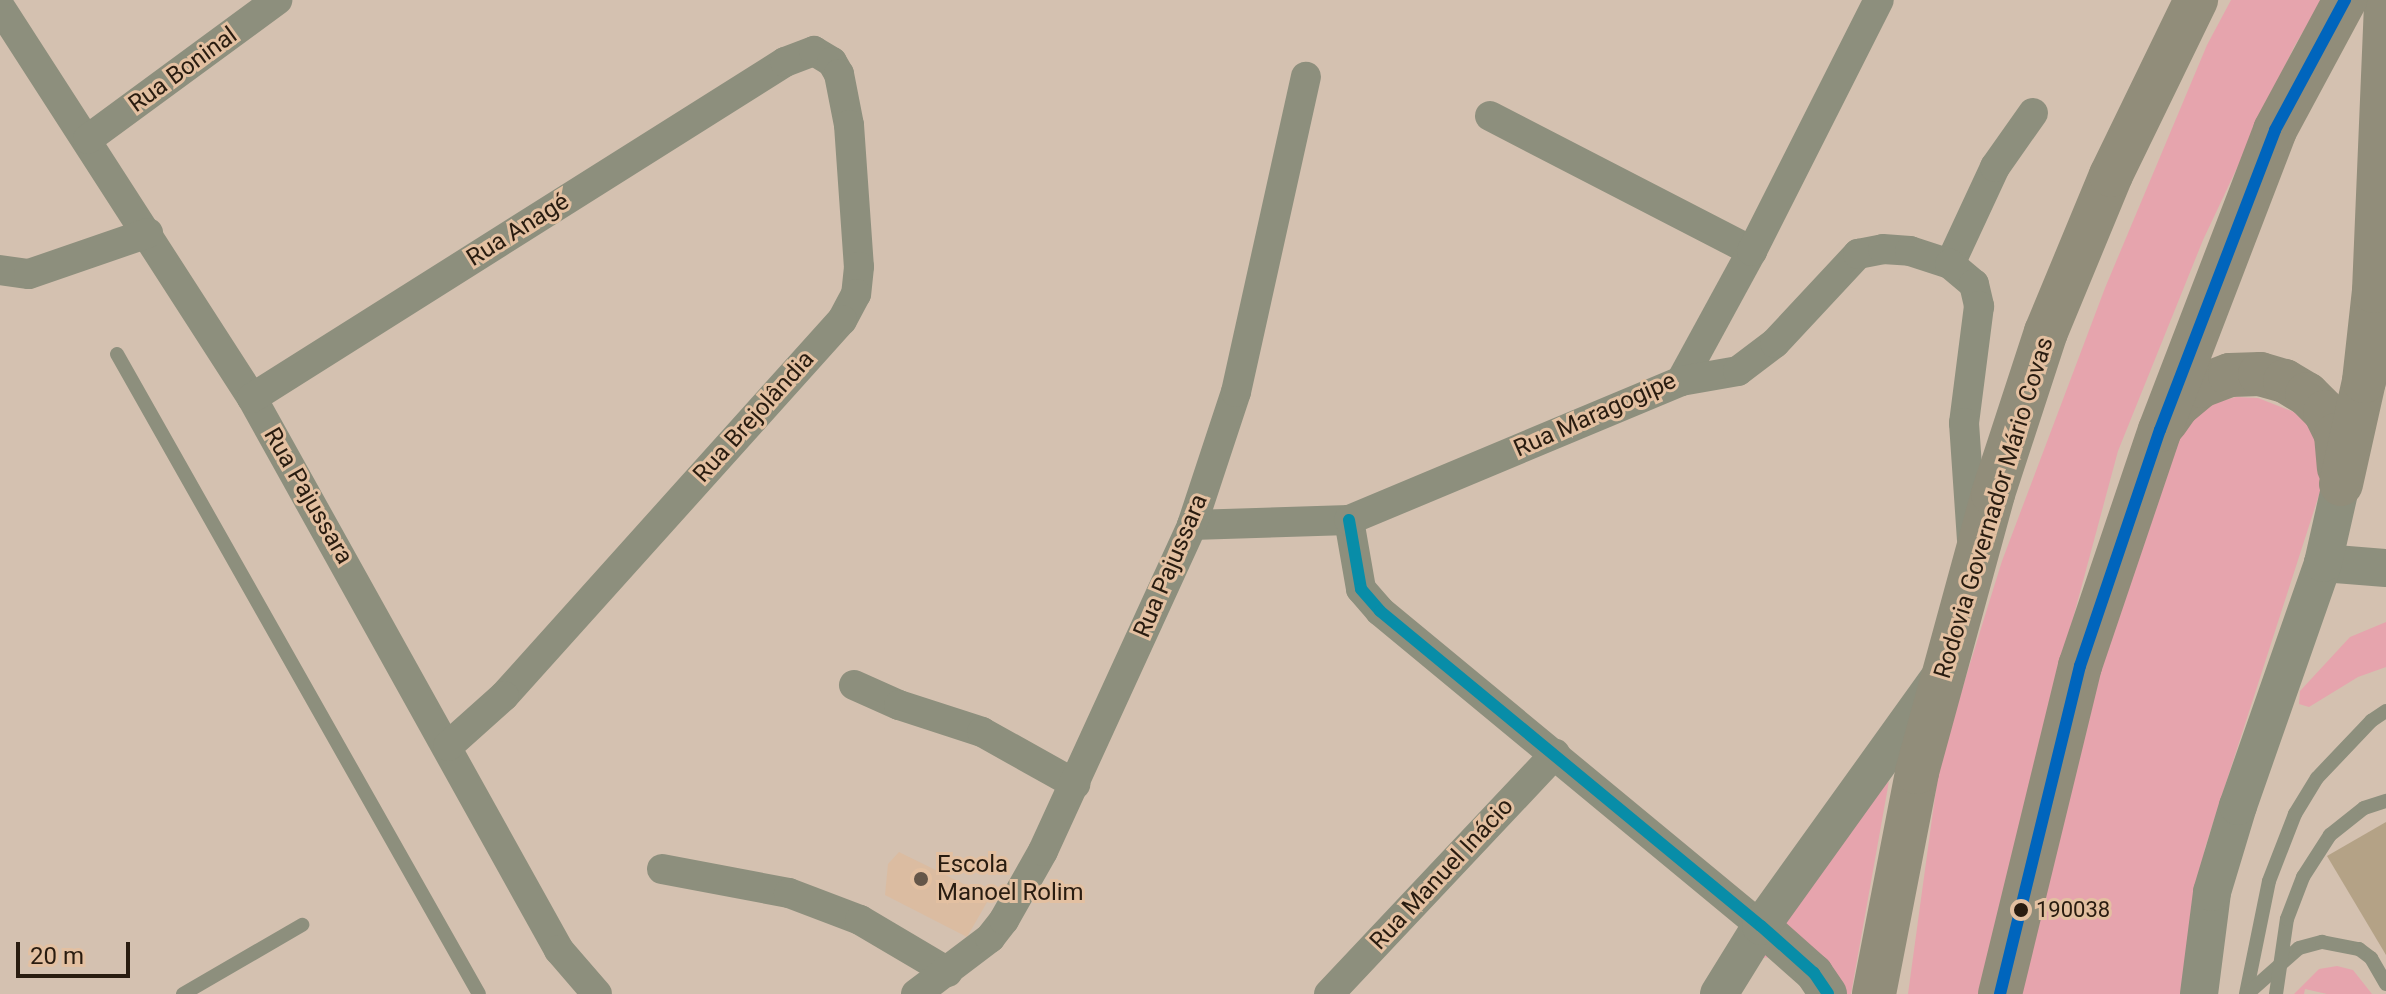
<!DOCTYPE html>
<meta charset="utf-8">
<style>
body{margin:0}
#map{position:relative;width:2386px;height:994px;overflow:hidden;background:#d4c1b0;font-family:Roboto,sans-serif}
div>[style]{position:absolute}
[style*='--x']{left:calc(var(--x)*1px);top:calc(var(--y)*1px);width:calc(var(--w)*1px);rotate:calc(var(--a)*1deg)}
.built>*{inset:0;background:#dbbca1}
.green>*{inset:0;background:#e6a4ad}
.building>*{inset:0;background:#b4a286}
.service>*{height:14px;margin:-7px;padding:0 7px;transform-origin:7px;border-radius:7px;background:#8d8f7d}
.minor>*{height:30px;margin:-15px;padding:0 15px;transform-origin:15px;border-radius:15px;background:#8d8f7d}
.tertiary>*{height:38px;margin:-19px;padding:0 19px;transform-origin:19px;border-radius:19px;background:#8d8f7d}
.trunk>*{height:44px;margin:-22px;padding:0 22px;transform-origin:22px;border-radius:22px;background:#918d7a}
.bus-1>*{height:12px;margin:-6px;padding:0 6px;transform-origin:6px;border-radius:6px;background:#088da8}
.bus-2>*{height:12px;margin:-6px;padding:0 6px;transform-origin:6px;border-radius:6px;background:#0065bd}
.dots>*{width:22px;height:22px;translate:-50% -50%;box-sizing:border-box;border:4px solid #e3c0a1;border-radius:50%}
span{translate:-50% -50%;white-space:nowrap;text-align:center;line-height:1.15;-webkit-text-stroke:6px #e3c0a1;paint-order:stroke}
.bus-label{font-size:22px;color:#291c10}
.left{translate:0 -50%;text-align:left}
.street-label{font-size:24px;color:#291c10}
.poi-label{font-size:24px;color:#291c10}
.scale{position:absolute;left:16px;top:942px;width:114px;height:36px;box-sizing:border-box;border:4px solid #291c10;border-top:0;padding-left:10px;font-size:24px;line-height:28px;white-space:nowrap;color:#291c10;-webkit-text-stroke:6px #e3c0a1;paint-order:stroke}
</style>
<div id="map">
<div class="built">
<div style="clip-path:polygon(899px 852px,990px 897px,967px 937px,885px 895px,888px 864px)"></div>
</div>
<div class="green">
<div style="clip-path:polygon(2231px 0,2322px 0,2294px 47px,2203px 240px,2118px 451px,2061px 663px,1982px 994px,1908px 994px,1940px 760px,2002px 561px,2105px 288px,2207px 45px)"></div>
<div style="clip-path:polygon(2236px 397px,2258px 398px,2294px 412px,2309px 426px,2329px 464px,2205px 848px,2184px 994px,2016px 994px,2052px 834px,2151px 492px,2176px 432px,2215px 403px)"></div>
<div style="clip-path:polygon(2386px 622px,2386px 667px,2358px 677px,2309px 707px,2299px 704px,2300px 691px,2350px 637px)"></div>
<div style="clip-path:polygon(1889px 781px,1851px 994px,1837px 994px,1775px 956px,1737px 963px)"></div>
<div style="clip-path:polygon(2337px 966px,2353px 970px,2372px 994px,2327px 994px,2305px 989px,2304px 994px,2294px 994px,2319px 969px)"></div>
</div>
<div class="building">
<div style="clip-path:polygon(2386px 822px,2386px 955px,2327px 856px)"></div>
</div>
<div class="service">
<div style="--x:117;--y:354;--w:735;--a:60.51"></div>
<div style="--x:183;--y:994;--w:138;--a:-30.1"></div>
<div style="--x:2246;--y:994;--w:115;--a:-78.5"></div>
<div style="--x:2269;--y:881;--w:72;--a:-68.8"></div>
<div style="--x:2295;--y:814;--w:42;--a:-58.6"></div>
<div style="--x:2317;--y:778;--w:79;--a:-46.5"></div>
<div style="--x:2371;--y:721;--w:18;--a:-34"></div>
<div style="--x:2247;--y:994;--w:69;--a:-41.5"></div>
<div style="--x:2299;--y:948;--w:24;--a:-15"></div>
<div style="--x:2322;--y:942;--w:38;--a:11"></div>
<div style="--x:2359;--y:949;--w:15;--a:37"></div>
<div style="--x:2371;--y:958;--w:30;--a:60"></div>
<div style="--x:2276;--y:994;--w:76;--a:-81.7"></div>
<div style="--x:2287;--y:919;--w:45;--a:-69.1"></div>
<div style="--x:2303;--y:877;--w:50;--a:-57.3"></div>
<div style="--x:2330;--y:835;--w:43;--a:-38.5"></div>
<div style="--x:2364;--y:808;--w:23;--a:-18"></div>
</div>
<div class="minor">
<div style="--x:0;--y:7;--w:465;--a:57.2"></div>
<div style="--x:252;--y:398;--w:632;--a:60.92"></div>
<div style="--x:559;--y:950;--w:58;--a:49.2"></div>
<div style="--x:1490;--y:116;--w:295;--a:27.3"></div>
<div style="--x:88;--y:139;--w:235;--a:-36.3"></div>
<div style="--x:1950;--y:264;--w:107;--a:-65.1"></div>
<div style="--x:1995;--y:167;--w:66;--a:-54.9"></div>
<div style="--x:0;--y:270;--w:29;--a:8"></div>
<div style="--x:29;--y:274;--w:126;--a:-19"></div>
<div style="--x:1681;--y:381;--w:148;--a:-61.4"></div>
<div style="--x:1752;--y:251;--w:281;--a:-63.2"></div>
<div style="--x:252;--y:398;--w:630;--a:-32.23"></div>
<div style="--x:785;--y:62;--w:31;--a:-21"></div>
<div style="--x:814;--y:51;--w:21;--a:31"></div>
<div style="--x:832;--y:62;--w:14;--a:60"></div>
<div style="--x:839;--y:74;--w:52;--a:78.9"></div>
<div style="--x:849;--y:125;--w:142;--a:86"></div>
<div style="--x:859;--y:267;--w:27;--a:96"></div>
<div style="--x:856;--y:294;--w:30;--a:118"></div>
<div style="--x:842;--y:320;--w:506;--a:131.95"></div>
<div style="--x:504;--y:696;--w:75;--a:138.2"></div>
<div style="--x:1349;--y:520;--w:70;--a:80.1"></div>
<div style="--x:1361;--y:589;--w:29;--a:49"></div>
<div style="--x:1380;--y:611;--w:494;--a:39.6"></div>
<div style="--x:1192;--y:525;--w:157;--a:-1.8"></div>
<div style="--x:1349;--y:520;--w:360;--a:-22.7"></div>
<div style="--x:1681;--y:381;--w:58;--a:-10"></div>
<div style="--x:1738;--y:371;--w:46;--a:-37.1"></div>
<div style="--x:1775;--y:343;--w:122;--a:-47"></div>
<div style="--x:1858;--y:254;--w:25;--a:-11"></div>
<div style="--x:1883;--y:249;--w:27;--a:4"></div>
<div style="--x:1910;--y:251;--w:42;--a:18"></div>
<div style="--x:1950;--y:264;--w:31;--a:40"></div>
<div style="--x:1974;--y:284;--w:23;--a:77"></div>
<div style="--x:1979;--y:306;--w:118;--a:97.3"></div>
<div style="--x:1964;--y:423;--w:116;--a:86.1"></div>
<div style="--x:854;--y:685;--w:49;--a:24"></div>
<div style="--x:899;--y:705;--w:87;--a:18"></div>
<div style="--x:982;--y:732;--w:107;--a:29.2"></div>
<div style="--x:662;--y:869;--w:129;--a:10.7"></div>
<div style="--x:789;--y:893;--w:76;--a:20.8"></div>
<div style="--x:860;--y:920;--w:102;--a:30.6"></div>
<div style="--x:916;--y:994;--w:93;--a:-37.1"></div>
<div style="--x:990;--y:938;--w:23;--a:-52"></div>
<div style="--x:1004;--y:920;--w:79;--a:-60.5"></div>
<div style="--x:1043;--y:851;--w:358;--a:-65.4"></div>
<div style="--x:1192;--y:525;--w:140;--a:-71.7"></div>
<div style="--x:1236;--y:392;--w:323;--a:-77.5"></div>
<div style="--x:1329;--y:994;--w:330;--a:-46.7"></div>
</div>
<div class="tertiary">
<div style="--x:2323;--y:563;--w:63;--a:4.5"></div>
<div style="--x:1761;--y:926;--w:71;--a:41.6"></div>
<div style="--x:1814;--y:973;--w:25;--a:56"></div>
<div style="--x:1719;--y:994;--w:80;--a:-58.3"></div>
<div style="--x:1761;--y:926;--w:303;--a:-54.3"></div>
<div style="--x:2199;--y:994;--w:103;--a:-82.7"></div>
<div style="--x:2212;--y:892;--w:90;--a:-73.2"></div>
<div style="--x:2238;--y:806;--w:257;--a:-70.7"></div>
<div style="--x:2323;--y:563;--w:81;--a:-77.2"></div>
</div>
<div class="trunk">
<div style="--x:2166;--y:422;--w:19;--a:-55"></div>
<div style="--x:2177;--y:406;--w:31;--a:-40"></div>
<div style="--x:2201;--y:386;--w:31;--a:-21"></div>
<div style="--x:2230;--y:375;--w:30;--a:-2"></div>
<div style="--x:2260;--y:374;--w:26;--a:16"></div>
<div style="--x:2285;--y:381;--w:26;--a:31"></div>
<div style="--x:2307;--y:394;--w:25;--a:45"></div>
<div style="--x:2325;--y:412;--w:25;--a:64"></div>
<div style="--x:2336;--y:435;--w:33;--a:85"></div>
<div style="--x:2341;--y:484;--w:106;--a:-77.4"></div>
<div style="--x:2364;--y:381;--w:91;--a:-83.7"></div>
<div style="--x:2374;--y:291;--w:291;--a:-87.6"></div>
<div style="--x:1874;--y:994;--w:226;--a:-79"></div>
<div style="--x:1917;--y:772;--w:288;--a:-74.7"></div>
<div style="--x:1993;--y:494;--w:170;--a:-71.9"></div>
<div style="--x:2046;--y:332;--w:170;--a:-67.5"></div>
<div style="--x:2111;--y:175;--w:195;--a:-64.1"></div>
<div style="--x:2000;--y:994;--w:338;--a:-76.3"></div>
<div style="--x:2080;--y:666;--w:249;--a:-71.3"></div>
<div style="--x:2160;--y:430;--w:321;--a:-69"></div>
<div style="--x:2275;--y:130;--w:148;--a:-61.7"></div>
</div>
<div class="bus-1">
<div style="--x:1349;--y:520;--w:70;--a:80.1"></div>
<div style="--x:1361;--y:589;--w:29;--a:49"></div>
<div style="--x:1380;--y:611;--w:494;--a:39.6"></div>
<div style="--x:1761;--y:926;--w:71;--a:41.6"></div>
<div style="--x:1814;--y:973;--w:25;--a:56"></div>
</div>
<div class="bus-2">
<div style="--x:2000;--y:994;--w:338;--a:-76.3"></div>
<div style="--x:2080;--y:666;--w:249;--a:-71.3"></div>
<div style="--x:2160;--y:430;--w:321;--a:-69"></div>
<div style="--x:2275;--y:130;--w:148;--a:-61.7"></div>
</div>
<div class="dots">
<div style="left:921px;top:879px;background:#655648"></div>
<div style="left:2021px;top:910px;background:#291c10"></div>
</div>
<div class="bus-label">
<span class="left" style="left:2036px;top:910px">190038</span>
</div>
<div class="street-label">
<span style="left:183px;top:70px;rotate:-36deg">Rua Boninal</span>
<span style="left:518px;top:230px;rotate:-32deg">Rua Anagé</span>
<span style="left:1595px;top:415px;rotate:-24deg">Rua Maragogipe</span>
<span style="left:754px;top:417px;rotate:-48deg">Rua Brejolândia</span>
<span style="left:308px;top:496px;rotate:60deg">Rua Pajussara</span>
<span style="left:1994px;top:508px;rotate:-73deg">Rodovia Governador Mário Covas</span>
<span style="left:1171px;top:566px;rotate:-67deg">Rua Pajussara</span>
<span style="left:1442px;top:874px;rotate:-47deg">Rua Manuel Inácio</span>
</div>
<div class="poi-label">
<span class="left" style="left:937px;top:879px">Escola<br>Manoel Rolim</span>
</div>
<div class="scale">20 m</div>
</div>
